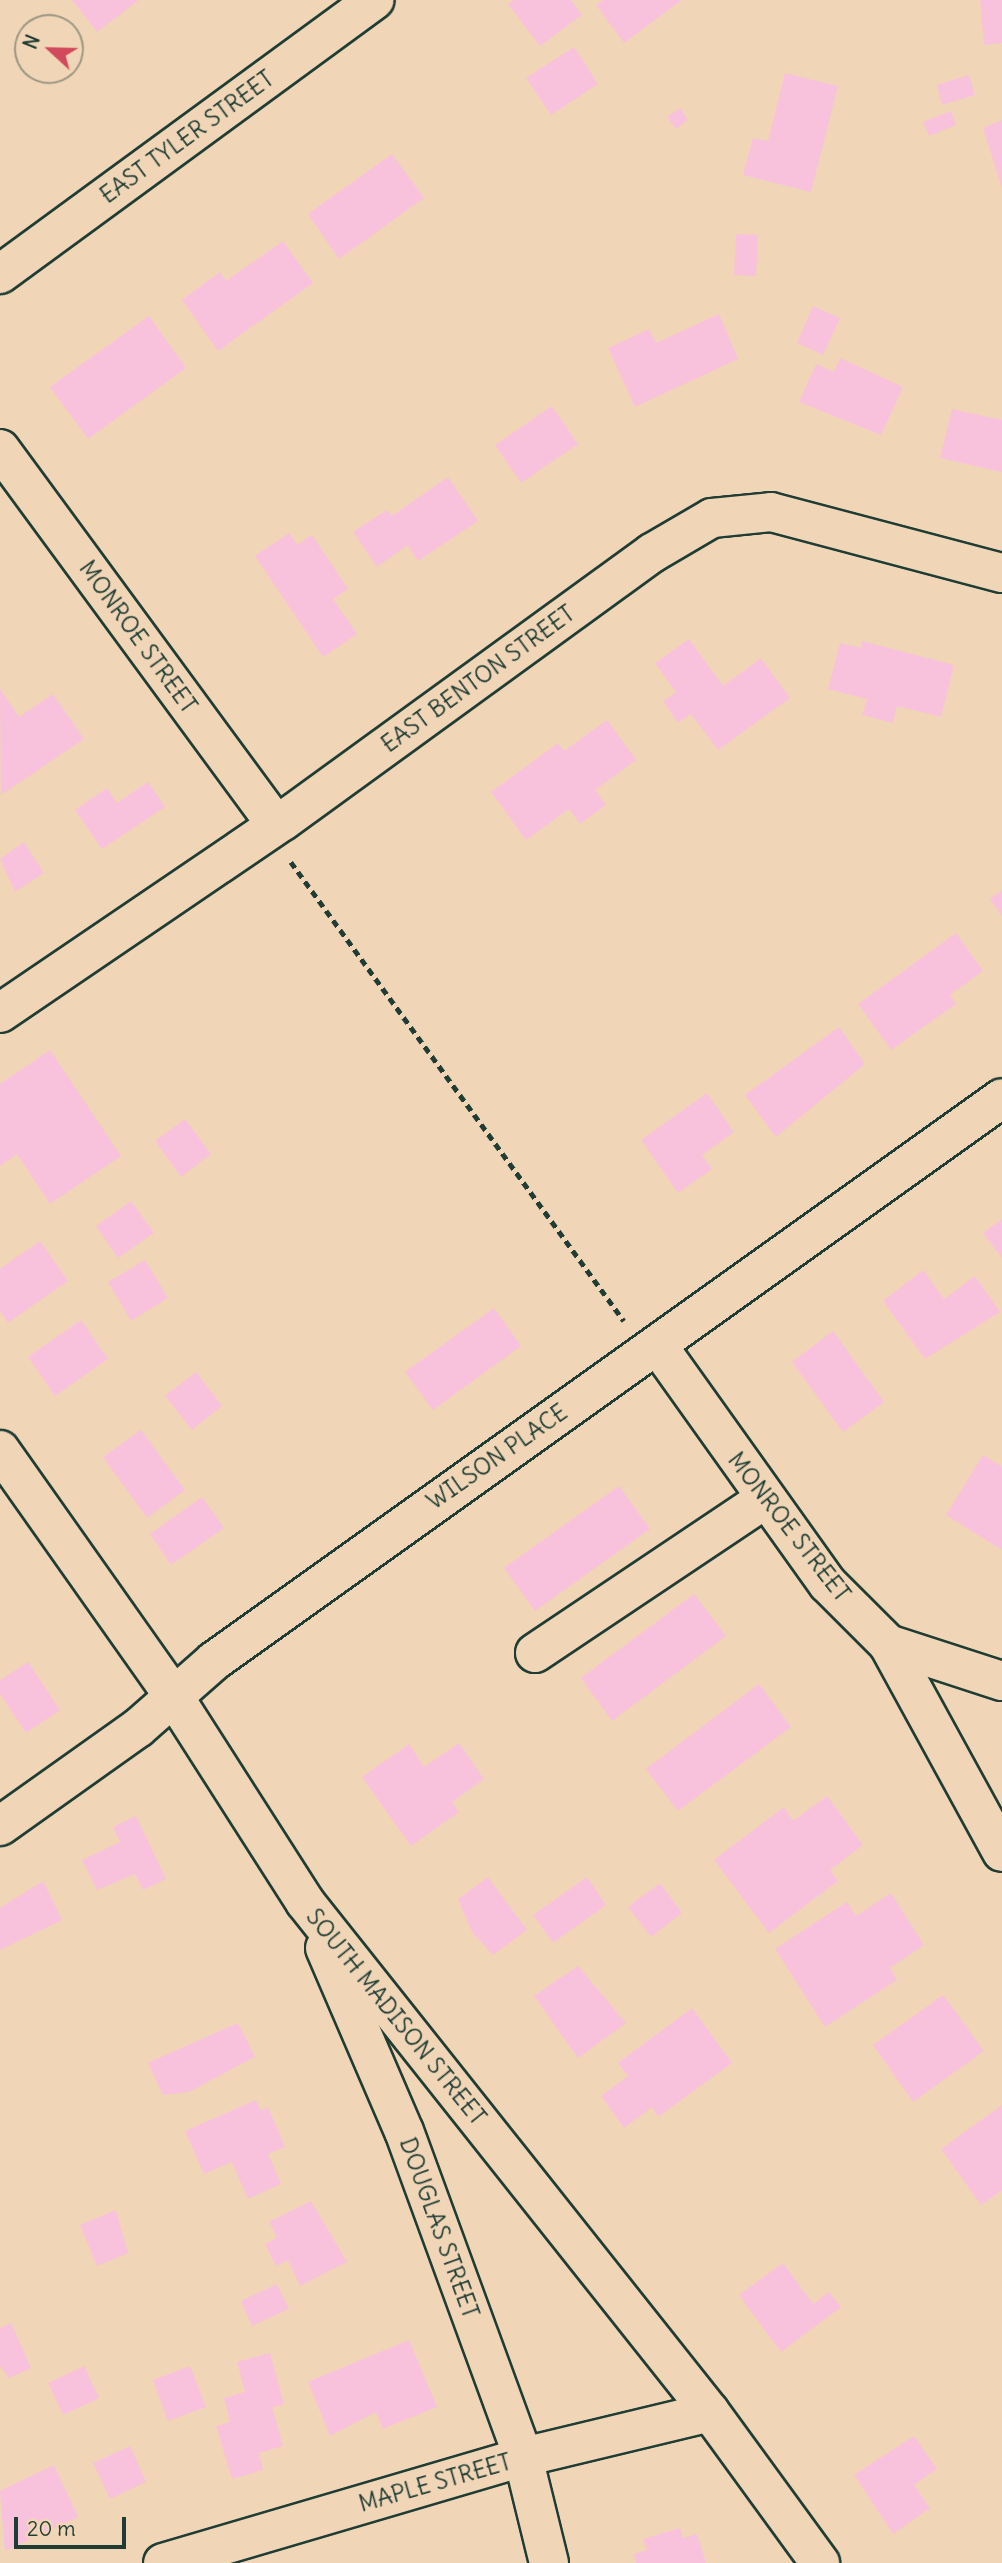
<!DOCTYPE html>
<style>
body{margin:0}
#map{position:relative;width:1002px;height:2563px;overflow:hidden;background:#f1d5b7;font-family:Delius,sans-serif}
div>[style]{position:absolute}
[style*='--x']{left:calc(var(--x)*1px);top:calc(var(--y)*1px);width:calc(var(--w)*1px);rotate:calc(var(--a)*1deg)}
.building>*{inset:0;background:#f8c2dc}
.path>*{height:4.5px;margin-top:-2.25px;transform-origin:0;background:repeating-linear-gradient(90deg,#1f3d34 0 7px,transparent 0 12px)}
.roads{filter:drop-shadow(2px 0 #1f3d34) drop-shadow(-2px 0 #1f3d34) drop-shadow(0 2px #1f3d34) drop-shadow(0 -2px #1f3d34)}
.minor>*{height:38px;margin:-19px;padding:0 19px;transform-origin:19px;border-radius:19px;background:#f1d5b7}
span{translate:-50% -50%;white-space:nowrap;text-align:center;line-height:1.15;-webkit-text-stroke:7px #f1d5b7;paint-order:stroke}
.street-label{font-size:23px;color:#1f3d34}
.north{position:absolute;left:14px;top:14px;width:70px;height:70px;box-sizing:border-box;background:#f1d5b7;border:2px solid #9d9883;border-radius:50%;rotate:292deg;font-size:19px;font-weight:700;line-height:28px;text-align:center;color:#1f3d34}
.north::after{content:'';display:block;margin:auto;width:24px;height:32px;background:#d1495b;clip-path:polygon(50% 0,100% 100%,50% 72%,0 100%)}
.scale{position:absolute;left:14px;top:2517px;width:112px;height:32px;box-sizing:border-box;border:4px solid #1f3d34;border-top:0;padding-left:9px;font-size:21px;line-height:24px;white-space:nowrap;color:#1f3d34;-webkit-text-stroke:5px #f1d5b7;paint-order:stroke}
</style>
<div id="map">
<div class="building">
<div style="clip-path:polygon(72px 0,139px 0,97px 32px)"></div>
<div style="clip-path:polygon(514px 0,571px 0,582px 15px,540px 46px,508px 4px)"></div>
<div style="clip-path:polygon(603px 0,682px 0,624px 43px,596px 5px)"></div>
<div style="clip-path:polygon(980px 0,1002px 0,1002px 43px,984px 45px)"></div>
<div style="clip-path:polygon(574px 47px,598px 84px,551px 115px,526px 78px)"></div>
<div style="clip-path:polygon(785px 73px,838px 86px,811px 192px,743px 175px,753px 138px,768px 141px)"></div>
<div style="clip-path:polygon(969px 75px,975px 95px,942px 105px,937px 85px)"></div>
<div style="clip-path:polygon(680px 108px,688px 120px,676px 129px,667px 117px)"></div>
<div style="clip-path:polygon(951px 111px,956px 125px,929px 136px,923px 122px)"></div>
<div style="clip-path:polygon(1002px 120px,1002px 188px,983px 128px)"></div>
<div style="clip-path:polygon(392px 154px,424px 198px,339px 259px,308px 214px)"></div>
<div style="clip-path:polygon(736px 234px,758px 235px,756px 276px,734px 275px)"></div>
<div style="clip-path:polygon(283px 241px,313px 283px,218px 351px,182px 300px,220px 272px,226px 281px)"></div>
<div style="clip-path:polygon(813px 306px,840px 318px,823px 355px,797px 343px)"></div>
<div style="clip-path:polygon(719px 314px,738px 359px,635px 407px,608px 348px,649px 329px,656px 343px)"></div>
<div style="clip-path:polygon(149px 316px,186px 368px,88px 439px,50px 387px)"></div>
<div style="clip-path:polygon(840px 358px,903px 387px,881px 435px,799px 402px,816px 364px,834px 372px)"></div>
<div style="clip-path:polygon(552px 406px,578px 444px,521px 483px,495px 445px)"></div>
<div style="clip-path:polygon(952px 409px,1002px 420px,1002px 472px,940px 458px)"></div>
<div style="clip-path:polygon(448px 477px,478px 521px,418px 561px,408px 545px,377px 567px,353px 532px,387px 510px,392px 516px)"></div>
<div style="clip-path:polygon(289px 533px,297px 545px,312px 535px,348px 589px,333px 599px,357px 634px,323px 657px,255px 556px)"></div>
<div style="clip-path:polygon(689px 639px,723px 686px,761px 658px,790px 698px,718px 750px,691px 714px,678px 723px,663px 701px,676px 692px,655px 663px)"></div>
<div style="clip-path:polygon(862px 641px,954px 665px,941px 717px,897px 706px,893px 723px,862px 715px,867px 699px,828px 689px,840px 643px,861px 648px)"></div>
<div style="clip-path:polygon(0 689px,19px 717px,53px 694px,84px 739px,1px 795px)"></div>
<div style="clip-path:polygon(607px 720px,636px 760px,595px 790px,606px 805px,580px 824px,569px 809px,526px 840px,491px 792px,558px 743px,564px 751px)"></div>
<div style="clip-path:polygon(148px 782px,165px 807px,102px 849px,75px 810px,107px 788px,117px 803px)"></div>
<div style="clip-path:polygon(24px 842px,44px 873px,15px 892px,0 859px)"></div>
<div style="clip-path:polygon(1002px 890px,1002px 916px,990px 899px)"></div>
<div style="clip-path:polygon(956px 933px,983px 971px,950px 995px,956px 1004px,891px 1050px,858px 1004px)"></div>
<div style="clip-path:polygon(839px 1027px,865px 1064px,776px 1137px,745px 1095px)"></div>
<div style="clip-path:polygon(50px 1050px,121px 1156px,50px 1204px,17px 1154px,0 1166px,0 1084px)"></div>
<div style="clip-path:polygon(707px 1093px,734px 1132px,702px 1155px,712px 1169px,678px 1193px,641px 1140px)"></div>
<div style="clip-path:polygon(185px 1119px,211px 1154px,181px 1177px,155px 1141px)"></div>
<div style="clip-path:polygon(131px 1201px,154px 1233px,118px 1258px,96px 1226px)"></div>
<div style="clip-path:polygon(1002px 1219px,1002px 1258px,983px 1233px)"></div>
<div style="clip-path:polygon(40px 1241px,68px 1281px,8px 1323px,0 1311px,0 1269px)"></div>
<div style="clip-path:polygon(145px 1260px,168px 1298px,131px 1321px,108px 1282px)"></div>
<div style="clip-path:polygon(923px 1270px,944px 1299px,975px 1276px,1000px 1312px,925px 1359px,883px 1301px)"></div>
<div style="clip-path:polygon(494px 1308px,521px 1346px,433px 1410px,405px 1372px)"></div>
<div style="clip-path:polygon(81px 1320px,108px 1359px,55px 1396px,28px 1357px)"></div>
<div style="clip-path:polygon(833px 1331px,884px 1402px,843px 1432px,792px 1362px)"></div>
<div style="clip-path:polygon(196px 1372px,222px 1406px,192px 1430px,165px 1396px)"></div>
<div style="clip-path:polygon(141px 1430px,185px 1490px,147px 1518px,103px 1457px)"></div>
<div style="clip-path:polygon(983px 1455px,1002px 1467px,1002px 1550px,946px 1515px)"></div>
<div style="clip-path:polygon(619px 1486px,650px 1529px,535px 1611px,504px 1568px)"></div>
<div style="clip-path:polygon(202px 1497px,224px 1528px,171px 1565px,150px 1534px)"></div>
<div style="clip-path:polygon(694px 1594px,726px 1636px,612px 1721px,581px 1678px)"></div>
<div style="clip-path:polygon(28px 1662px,60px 1710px,26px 1733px,0 1694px,0 1680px)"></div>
<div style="clip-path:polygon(759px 1684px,791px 1727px,678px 1811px,646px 1769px)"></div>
<div style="clip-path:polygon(459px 1743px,484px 1779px,452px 1802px,459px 1812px,411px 1846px,362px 1777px,409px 1744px,424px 1767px)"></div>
<div style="clip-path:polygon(827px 1796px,863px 1845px,830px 1870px,838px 1881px,769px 1933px,714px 1860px,784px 1807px,793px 1821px)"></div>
<div style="clip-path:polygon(136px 1816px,166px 1879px,143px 1890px,135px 1874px,97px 1890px,82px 1860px,120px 1842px,113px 1827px)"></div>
<div style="clip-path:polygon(488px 1877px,527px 1930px,493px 1955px,472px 1932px,458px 1899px)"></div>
<div style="clip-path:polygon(587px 1877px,606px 1905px,553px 1943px,533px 1915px)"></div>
<div style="clip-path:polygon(43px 1881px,62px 1920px,0 1950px,0 1908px)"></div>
<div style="clip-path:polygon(660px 1883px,682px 1913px,651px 1937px,628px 1907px)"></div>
<div style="clip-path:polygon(891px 1893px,924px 1945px,890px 1968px,897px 1980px,825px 2027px,775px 1949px,847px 1902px,856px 1916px)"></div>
<div style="clip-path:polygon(578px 1966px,626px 2023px,578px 2058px,534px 1996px)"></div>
<div style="clip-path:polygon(943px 1995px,984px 2051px,913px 2102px,873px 2045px)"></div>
<div style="clip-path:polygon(692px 2008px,732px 2063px,658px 2117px,652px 2107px,624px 2128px,601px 2096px,628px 2076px,618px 2063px)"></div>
<div style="clip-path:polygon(238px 2023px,255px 2057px,189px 2092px,163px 2095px,148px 2063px)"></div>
<div style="clip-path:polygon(256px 2100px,261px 2111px,268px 2107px,285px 2147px,268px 2154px,281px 2184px,248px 2199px,232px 2162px,204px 2174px,185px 2131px)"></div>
<div style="clip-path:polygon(1002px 2105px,1002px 2190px,981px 2205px,941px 2149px)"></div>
<div style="clip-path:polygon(311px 2201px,347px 2262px,300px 2286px,288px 2260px,276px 2266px,265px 2244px,277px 2238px,269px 2222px)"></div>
<div style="clip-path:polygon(116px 2210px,128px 2253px,97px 2266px,80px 2225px)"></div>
<div style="clip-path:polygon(783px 2263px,813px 2304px,829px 2292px,841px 2307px,781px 2352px,739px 2295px)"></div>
<div style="clip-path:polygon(277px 2284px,289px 2309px,252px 2326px,241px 2301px)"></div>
<div style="clip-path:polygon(11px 2323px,31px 2368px,9px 2378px,0 2366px,0 2328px)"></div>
<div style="clip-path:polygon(409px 2340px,437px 2407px,383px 2429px,376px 2412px,330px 2436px,308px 2382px)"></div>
<div style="clip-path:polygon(270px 2353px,284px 2404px,272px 2407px,283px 2446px,259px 2453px,263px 2470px,232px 2479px,216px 2426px,230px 2422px,224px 2398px,245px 2392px,237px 2362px)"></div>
<div style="clip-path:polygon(84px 2366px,99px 2398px,63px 2415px,48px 2383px)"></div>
<div style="clip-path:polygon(190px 2366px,206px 2407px,168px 2421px,153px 2380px)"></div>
<div style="clip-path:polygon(914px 2436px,937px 2469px,914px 2485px,930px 2508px,893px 2534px,854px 2475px)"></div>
<div style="clip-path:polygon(130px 2446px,146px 2482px,110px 2499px,93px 2463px)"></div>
<div style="clip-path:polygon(54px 2465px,78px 2517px,5px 2551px,0 2491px)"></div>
<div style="clip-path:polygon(680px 2528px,683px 2538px,697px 2534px,706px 2563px,636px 2563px,634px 2554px,647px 2550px,643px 2539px)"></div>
</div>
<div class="path">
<div style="--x:291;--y:862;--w:567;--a:54.04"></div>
</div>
<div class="roads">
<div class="minor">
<div style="--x:0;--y:274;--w:464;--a:-36.2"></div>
<div style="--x:0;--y:449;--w:466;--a:53.7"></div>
<div style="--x:0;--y:1013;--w:342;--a:-34.2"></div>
<div style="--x:283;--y:821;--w:456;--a:-36"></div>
<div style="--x:652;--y:553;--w:69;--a:-30.3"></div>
<div style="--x:712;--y:518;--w:59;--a:-5.8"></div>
<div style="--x:771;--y:512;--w:239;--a:14.8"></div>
<div style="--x:658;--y:1346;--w:292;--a:54.5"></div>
<div style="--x:828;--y:1584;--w:85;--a:45"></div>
<div style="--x:888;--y:1644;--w:237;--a:61.3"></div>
<div style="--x:0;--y:1450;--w:302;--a:54.8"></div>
<div style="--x:174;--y:1697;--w:243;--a:57.4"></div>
<div style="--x:305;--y:1902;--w:651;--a:51.55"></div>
<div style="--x:710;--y:2412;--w:187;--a:53.9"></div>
<div style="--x:888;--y:1644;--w:120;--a:18"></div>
<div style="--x:535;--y:1653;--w:277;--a:-33.8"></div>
<div style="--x:0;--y:1826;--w:169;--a:-35.4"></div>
<div style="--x:138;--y:1728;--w:101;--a:-41.4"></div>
<div style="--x:214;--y:1661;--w:968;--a:-35.54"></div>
<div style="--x:325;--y:1948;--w:199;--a:66.7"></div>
<div style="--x:404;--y:2131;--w:347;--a:69.9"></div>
<div style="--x:523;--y:2457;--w:109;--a:76.2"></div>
<div style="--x:163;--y:2563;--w:375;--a:-16.4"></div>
<div style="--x:523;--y:2457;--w:192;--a:-13.5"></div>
</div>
</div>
<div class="street-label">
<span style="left:187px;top:137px;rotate:-36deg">EAST TYLER STREET</span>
<span style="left:138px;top:637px;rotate:54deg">MONROE STREET</span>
<span style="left:478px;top:679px;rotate:-36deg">EAST BENTON STREET</span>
<span style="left:497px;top:1457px;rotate:-35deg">WILSON PLACE</span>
<span style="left:789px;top:1527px;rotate:52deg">MONROE STREET</span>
<span style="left:396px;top:2017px;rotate:51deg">SOUTH MADISON STREET</span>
<span style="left:439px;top:2228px;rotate:70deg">DOUGLAS STREET</span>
<span style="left:435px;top:2483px;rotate:-16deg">MAPLE STREET</span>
</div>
<div class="north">N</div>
<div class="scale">20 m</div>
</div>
